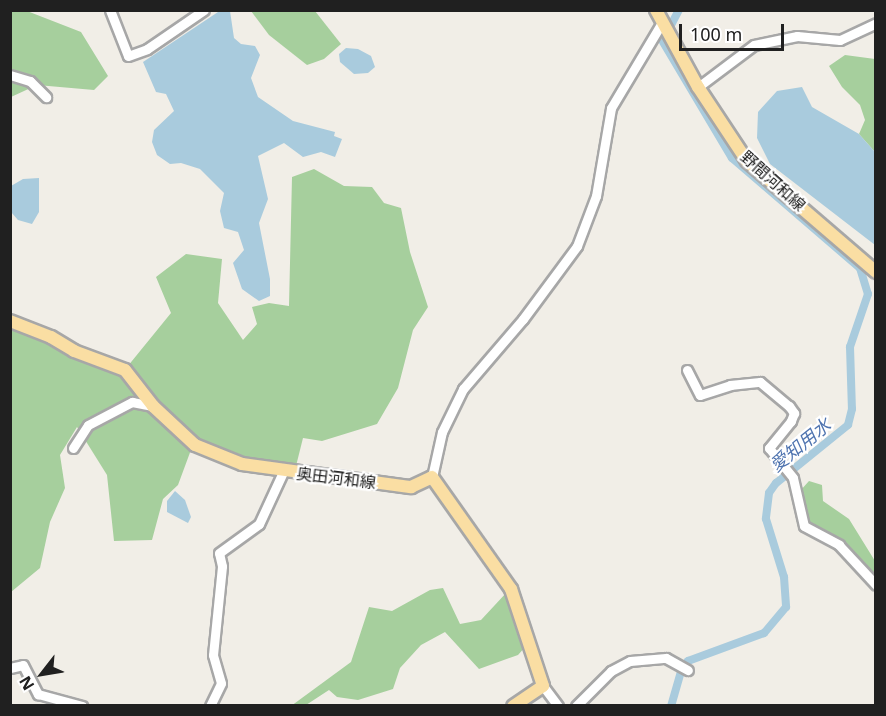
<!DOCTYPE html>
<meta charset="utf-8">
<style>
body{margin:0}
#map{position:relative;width:886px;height:716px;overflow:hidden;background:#f1eee7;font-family:"Noto Sans","Noto Sans JP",sans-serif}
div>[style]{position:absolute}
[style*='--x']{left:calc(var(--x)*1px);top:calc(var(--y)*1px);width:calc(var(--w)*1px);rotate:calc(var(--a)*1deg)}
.forest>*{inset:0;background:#a6cf9d}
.water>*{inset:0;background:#a9cbdd}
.canal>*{height:8px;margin:-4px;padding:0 4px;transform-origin:4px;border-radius:4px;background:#a9cbdd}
.roads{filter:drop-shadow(2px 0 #a7a7a7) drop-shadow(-2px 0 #a7a7a7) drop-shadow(0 2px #a7a7a7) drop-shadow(0 -2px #a7a7a7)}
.minor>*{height:9px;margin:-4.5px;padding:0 4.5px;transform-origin:4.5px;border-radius:4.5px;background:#fff}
.major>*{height:12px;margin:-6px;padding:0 6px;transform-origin:6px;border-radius:6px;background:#fadea3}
span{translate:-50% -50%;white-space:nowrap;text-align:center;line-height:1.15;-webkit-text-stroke:4.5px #fff;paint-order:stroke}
.street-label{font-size:16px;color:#202020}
.water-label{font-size:18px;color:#4e73af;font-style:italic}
.frame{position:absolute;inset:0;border:12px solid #202020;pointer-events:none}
.north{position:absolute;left:12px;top:644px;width:60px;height:60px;-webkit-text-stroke:4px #fff;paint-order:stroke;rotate:239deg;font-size:16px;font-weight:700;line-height:24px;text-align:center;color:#202020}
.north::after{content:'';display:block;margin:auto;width:21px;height:27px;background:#202020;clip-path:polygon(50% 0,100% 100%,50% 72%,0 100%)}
.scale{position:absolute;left:679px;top:24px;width:105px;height:27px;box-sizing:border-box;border:3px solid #202020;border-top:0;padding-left:8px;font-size:18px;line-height:21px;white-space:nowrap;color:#202020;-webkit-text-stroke:4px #fff;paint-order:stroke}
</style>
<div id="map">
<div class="forest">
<div style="clip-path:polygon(11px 11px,27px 11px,81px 32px,108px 76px,94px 90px,37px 85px,11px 97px)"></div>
<div style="clip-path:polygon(251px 11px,315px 11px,341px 44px,324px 59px,307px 65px,269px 35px)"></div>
<div style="clip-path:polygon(845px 55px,875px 59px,875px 152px,859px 134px,865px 120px,860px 105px,842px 87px,829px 66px)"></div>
<div style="clip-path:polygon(314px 169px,344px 186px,372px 187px,384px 203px,401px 208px,410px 252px,428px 307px,413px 330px,398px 388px,377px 424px,322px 441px,303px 438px,296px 466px,244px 458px,195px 439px,178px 485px,163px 499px,152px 540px,114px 541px,107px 475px,77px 427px,60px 455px,65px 488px,50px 522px,40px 568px,11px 592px,11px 326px,123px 372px,171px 313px,156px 277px,186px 254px,222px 259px,218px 303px,243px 340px,257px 324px,252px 307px,269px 303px,289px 306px,292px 177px)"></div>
<div style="clip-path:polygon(809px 481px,822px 485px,823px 501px,849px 519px,875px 561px,875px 581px,842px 542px,809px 523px,800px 491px)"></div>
<div style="clip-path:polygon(443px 588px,460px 624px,481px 620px,507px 592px,526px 646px,518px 655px,479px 669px,445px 632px,421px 645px,400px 668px,393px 689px,358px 700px,337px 697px,329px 690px,306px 705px,291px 706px,351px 662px,369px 607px,392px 611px,430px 590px)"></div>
</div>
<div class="water">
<div style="clip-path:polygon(221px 10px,230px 11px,234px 38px,241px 44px,255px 46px,260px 55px,251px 78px,258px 97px,293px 121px,335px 132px,334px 136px,342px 139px,335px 157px,321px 152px,303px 157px,284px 143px,258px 156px,268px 199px,259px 223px,270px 279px,270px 296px,259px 301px,242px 289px,233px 263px,244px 250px,238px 232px,224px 228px,220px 211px,224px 193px,200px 169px,181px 163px,170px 164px,157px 155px,152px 142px,154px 130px,174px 111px,166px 94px,156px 92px,143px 62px)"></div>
<div style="clip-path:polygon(346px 48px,358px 49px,371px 56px,375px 67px,368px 73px,354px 74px,340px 62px,339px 54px)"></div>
<div style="clip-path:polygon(802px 87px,812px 107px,859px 134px,875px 152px,875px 245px,770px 164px,757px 138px,758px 112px,777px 91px)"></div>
<div style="clip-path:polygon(39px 178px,39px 212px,32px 224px,18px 220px,11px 212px,11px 186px,23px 179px)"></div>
<div style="clip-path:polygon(175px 491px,185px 500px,191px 517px,188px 523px,167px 512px,167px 501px)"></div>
</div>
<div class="canal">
<div style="--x:671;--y:25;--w:17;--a:-62"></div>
<div style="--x:663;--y:42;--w:135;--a:59.3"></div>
<div style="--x:732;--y:158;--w:169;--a:40.7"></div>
<div style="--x:860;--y:268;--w:27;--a:73"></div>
<div style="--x:868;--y:294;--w:56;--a:108.8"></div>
<div style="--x:850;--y:347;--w:62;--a:88.2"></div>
<div style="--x:852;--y:409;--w:16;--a:104"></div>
<div style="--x:848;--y:425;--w:92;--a:141.1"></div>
<div style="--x:776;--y:483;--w:12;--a:125"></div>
<div style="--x:769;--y:493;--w:26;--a:97"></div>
<div style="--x:766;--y:519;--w:61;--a:72.8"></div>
<div style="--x:784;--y:577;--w:30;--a:86"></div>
<div style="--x:786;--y:607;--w:34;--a:130"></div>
<div style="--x:764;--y:633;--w:81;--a:159.8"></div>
<div style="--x:688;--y:661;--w:9;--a:131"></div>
<div style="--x:682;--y:668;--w:40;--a:106"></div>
</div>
<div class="roads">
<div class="minor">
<div style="--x:110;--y:10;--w:49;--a:68.6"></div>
<div style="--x:128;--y:56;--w:20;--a:-20"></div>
<div style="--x:147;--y:49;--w:69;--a:-34.4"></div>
<div style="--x:10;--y:75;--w:21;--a:17"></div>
<div style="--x:30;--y:81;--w:23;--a:45"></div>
<div style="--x:698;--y:87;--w:70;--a:-36.9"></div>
<div style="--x:754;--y:45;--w:44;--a:-11.8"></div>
<div style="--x:797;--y:36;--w:43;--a:5.3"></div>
<div style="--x:840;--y:40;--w:40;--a:-25"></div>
<div style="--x:687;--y:370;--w:28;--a:63"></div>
<div style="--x:700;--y:395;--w:32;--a:-18"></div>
<div style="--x:730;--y:385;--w:30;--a:-6"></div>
<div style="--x:760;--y:382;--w:38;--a:40"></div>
<div style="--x:789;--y:406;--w:9;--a:54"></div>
<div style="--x:794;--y:413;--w:9;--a:111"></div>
<div style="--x:791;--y:421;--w:35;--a:129"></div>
<div style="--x:769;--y:448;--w:38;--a:51"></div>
<div style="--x:793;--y:478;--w:49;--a:77.1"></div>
<div style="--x:804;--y:526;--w:40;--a:28"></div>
<div style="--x:839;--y:545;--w:54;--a:47.2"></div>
<div style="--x:73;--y:448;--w:27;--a:-57"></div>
<div style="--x:88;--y:425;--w:50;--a:-27.6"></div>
<div style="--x:132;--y:402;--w:21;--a:11"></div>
<div style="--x:432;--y:477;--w:46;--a:-77.5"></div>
<div style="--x:442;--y:432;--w:48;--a:-64"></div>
<div style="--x:463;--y:389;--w:92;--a:-49.4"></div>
<div style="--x:523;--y:319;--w:91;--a:-53.5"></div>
<div style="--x:577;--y:246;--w:53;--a:-69.2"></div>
<div style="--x:596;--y:196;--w:89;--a:-80.3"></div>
<div style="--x:611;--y:108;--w:98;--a:-59.2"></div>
<div style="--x:10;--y:668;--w:13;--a:-13"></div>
<div style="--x:23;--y:665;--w:33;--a:63"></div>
<div style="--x:38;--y:694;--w:46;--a:15.3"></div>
<div style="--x:543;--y:686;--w:25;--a:53"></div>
<div style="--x:210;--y:706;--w:25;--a:-64"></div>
<div style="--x:221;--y:683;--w:29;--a:-106"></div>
<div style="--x:213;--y:655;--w:89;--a:-84.2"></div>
<div style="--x:222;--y:566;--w:13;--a:-103"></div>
<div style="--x:219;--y:553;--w:49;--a:-35.9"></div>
<div style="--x:259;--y:524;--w:57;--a:-65.2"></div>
<div style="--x:576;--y:706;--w:49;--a:-45"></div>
<div style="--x:611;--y:671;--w:21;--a:-28"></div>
<div style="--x:630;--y:661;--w:36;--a:-5"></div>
<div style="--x:666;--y:658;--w:25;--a:29"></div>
</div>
<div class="major">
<div style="--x:656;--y:10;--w:88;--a:61.4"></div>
<div style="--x:698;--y:87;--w:89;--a:56.5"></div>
<div style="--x:747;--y:161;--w:170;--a:40.7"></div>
<div style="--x:10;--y:321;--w:44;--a:21.3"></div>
<div style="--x:51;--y:337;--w:27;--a:31"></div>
<div style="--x:74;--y:351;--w:54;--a:20.4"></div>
<div style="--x:125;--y:370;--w:46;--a:52.1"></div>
<div style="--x:153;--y:406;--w:57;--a:42.9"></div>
<div style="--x:195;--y:445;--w:51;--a:22"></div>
<div style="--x:242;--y:464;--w:171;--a:7.8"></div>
<div style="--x:411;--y:487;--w:23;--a:-25"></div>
<div style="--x:432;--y:477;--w:137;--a:54.8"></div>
<div style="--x:511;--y:589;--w:102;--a:71.7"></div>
<div style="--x:543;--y:686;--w:36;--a:146"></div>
</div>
</div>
<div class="street-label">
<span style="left:773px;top:181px;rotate:42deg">野間河和線</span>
<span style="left:336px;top:478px;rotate:7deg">奥田河和線</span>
</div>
<div class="water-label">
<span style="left:800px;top:445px;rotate:-39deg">愛知用水</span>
</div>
<div class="frame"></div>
<div class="north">N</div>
<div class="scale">100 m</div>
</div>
